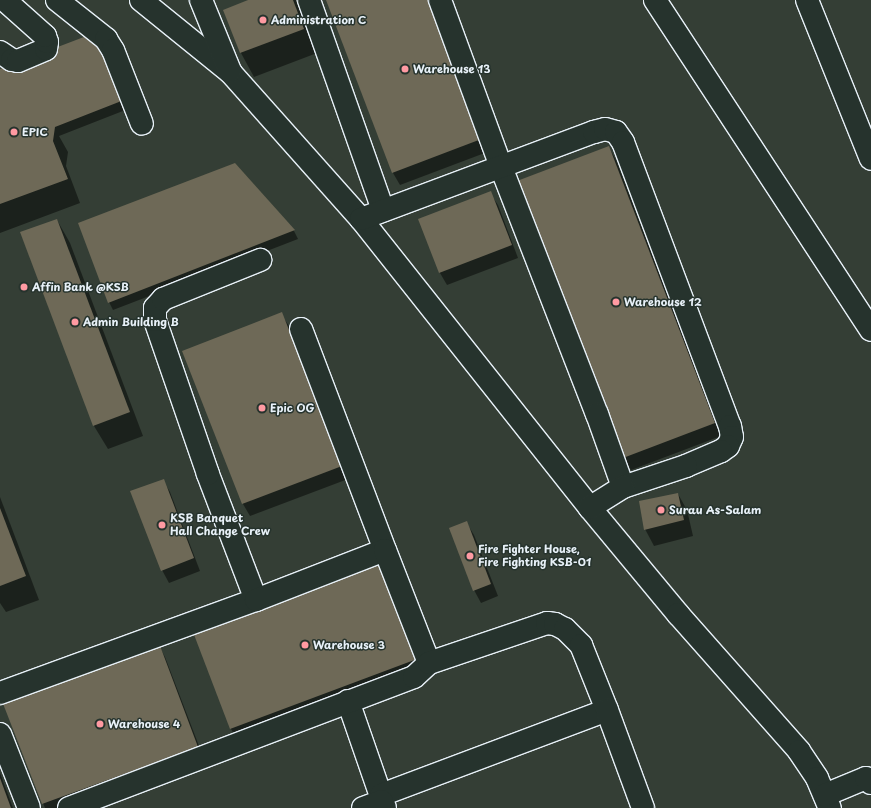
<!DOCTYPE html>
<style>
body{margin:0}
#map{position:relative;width:871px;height:808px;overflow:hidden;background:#343e35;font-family:"Playpen Sans",sans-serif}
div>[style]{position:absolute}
.shadow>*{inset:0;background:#0007}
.building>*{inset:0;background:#6e6957}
.roads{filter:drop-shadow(1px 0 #e8f1f8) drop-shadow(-1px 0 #e8f1f8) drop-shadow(0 1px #e8f1f8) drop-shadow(0 -1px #e8f1f8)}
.minor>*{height:22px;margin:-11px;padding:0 11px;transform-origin:11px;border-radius:11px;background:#26332d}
.dots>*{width:11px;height:11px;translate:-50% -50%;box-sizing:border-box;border:2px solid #26332d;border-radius:50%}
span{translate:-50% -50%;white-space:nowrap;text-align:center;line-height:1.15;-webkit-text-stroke:3px #26332d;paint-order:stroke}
.poi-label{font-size:11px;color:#e8f1f8;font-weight:700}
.left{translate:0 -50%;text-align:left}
</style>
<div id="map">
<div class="shadow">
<i style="clip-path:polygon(249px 0,296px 0,317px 53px,254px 77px,241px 53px,224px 11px)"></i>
<i style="clip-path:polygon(327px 0,433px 0,490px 151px,400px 185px,393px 173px)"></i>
<i style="clip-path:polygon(97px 34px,128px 109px,59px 136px,68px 152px,66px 166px,80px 203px,0 233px,0 70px)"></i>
<i style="clip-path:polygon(609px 148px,616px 160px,721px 436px,631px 470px,623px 457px)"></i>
<i style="clip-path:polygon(235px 165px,294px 231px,298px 239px,113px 310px,109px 302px)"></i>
<i style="clip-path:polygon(490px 193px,498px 205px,518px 258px,447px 285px,440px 273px,420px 220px)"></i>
<i style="clip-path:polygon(57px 220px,70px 243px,143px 436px,108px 449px,94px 426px,21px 233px)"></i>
<i style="clip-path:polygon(281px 314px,289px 326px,348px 479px,250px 516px,243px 504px,184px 352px)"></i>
<i style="clip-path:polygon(163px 480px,170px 492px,200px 571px,169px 583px,162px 570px)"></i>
<i style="clip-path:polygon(678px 494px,687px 510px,693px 536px,654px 546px,645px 529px)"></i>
<i style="clip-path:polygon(0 497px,39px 600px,6px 612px,0 603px)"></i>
<i style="clip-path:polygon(466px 522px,474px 535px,498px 596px,481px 603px,474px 590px)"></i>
<i style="clip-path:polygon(380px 563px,424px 671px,238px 741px,231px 729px,195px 633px)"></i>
<i style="clip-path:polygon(158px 644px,165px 657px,204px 759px,72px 808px,45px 808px,43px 803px)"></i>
<i style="clip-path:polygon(0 773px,13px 808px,0 808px)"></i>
</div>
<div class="building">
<i style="clip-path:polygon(248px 0,293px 0,304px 29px,240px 53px,223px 10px)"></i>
<i style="clip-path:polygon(326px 0,431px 0,484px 138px,392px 173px)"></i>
<i style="clip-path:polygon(97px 32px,124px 100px,55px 127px,53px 141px,68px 179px,0 204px,0 69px)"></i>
<i style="clip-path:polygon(609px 146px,715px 423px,623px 458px,517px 181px)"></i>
<i style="clip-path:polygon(235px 163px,295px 230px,108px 303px,78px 223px)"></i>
<i style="clip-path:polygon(491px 191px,512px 245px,439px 273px,418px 219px)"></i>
<i style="clip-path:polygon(57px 219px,130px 412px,93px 426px,20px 232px)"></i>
<i style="clip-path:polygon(282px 312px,342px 466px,242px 504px,182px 351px)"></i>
<i style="clip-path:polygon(164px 479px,194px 558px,161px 571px,130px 491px)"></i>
<i style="clip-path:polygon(678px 493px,684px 520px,644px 530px,639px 501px)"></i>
<i style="clip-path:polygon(0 508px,26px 576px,0 586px)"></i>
<i style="clip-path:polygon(467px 521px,491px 584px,473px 591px,449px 528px)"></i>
<i style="clip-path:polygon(381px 561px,417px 659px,230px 729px,193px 632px)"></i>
<i style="clip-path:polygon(159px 643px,198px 747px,42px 804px,2px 701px)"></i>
<i style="clip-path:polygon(0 778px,11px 808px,0 808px)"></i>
</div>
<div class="roads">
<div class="minor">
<i style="left:57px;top:0;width:63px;rotate:38.5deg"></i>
<i style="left:106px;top:39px;width:13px;rotate:58deg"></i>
<i style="left:113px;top:50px;width:79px;rotate:68.6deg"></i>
<i style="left:141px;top:0;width:116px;rotate:39deg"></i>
<i style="left:231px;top:73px;width:195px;rotate:48.3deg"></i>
<i style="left:361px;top:219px;width:369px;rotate:51.6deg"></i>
<i style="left:590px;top:508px;width:138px;rotate:50.3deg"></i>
<i style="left:678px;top:614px;width:183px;rotate:48.5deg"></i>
<i style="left:799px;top:751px;width:32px;rotate:56deg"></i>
<i style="left:817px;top:778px;width:33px;rotate:67deg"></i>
<i style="left:201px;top:0;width:77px;rotate:67.8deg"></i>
<i style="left:309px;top:0;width:223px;rotate:70.6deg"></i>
<i style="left:440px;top:0;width:178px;rotate:69.9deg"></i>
<i style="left:501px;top:167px;width:265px;rotate:68.8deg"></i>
<i style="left:597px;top:414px;width:77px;rotate:70.4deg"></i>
<i style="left:655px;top:0;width:394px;rotate:56.8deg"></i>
<i style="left:807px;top:0;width:171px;rotate:68.1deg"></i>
<i style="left:0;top:52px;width:14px;rotate:34deg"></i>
<i style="left:12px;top:60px;width:6px;rotate:9deg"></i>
<i style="left:18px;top:61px;width:30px;rotate:-23deg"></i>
<i style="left:46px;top:49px;width:7px;rotate:-82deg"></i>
<i style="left:47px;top:42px;width:6px;rotate:-108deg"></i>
<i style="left:45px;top:36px;width:50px;rotate:-138.3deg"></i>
<i style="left:361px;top:219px;width:249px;rotate:-20.5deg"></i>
<i style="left:594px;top:132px;width:11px;rotate:-15deg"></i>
<i style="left:605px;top:129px;width:11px;rotate:15deg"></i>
<i style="left:616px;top:132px;width:12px;rotate:55deg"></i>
<i style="left:623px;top:142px;width:303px;rotate:69.4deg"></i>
<i style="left:730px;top:426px;width:11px;rotate:80deg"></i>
<i style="left:732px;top:437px;width:10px;rotate:114deg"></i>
<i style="left:728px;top:446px;width:9px;rotate:144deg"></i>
<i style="left:721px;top:451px;width:38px;rotate:157deg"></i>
<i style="left:686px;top:466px;width:66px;rotate:161.6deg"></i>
<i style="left:623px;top:487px;width:39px;rotate:148deg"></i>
<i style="left:301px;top:329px;width:236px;rotate:69.2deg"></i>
<i style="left:256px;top:600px;width:135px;rotate:-110.9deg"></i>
<i style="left:208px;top:474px;width:163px;rotate:-109deg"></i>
<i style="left:155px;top:320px;width:12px;rotate:-90deg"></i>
<i style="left:155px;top:308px;width:12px;rotate:-48deg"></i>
<i style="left:163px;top:299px;width:105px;rotate:-21.9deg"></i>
<i style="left:0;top:693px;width:272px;rotate:-20deg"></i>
<i style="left:256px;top:600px;width:138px;rotate:-21.2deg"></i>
<i style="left:385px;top:550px;width:121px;rotate:68.7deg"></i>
<i style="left:348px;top:701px;width:113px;rotate:70.9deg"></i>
<i style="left:0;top:734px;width:79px;rotate:68.6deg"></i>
<i style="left:381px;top:795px;width:241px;rotate:-20.6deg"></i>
<i style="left:825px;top:795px;width:44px;rotate:-22.5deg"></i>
<i style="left:866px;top:778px;width:7px;rotate:45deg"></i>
<i style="left:69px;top:808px;width:369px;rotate:-20.8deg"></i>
<i style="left:414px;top:677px;width:21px;rotate:-43deg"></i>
<i style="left:429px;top:663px;width:125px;rotate:-18.7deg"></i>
<i style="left:547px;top:623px;width:8px;rotate:7deg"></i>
<i style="left:555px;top:624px;width:11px;rotate:27deg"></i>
<i style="left:565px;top:629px;width:23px;rotate:45deg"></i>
<i style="left:581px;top:645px;width:70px;rotate:68.2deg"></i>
<i style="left:607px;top:710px;width:104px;rotate:69.8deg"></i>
<i style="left:363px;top:808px;width:20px;rotate:-20deg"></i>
</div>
</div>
<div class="dots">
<i style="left:263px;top:20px;background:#ff9aa2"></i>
<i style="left:405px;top:69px;background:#ff9aa2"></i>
<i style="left:14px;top:132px;background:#ff9aa2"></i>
<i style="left:24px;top:287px;background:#ff9aa2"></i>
<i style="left:616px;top:302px;background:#ff9aa2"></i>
<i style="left:75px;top:322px;background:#ff9aa2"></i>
<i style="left:262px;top:408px;background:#ff9aa2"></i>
<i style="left:661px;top:510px;background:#ff9aa2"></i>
<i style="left:162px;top:525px;background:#ff9aa2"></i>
<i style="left:470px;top:556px;background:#ff9aa2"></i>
<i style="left:305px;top:645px;background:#ff9aa2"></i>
<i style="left:100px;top:724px;background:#ff9aa2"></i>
</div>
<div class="poi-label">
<span class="left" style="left:271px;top:20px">Administration C</span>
<span class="left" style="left:413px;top:69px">Warehouse 13</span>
<span class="left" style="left:22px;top:132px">EPIC</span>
<span class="left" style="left:32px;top:287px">Affin Bank @KSB</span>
<span class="left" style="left:624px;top:302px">Warehouse 12</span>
<span class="left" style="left:83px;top:322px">Admin Building B</span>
<span class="left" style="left:270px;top:408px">Epic OG</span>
<span class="left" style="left:669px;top:510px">Surau As-Salam</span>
<span class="left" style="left:170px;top:525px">KSB Banquet<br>Hall Change Crew</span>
<span class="left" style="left:478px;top:556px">Fire Fighter House,<br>Fire Fighting KSB-01</span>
<span class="left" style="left:313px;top:645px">Warehouse 3</span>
<span class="left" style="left:108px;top:724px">Warehouse 4</span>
</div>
</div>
